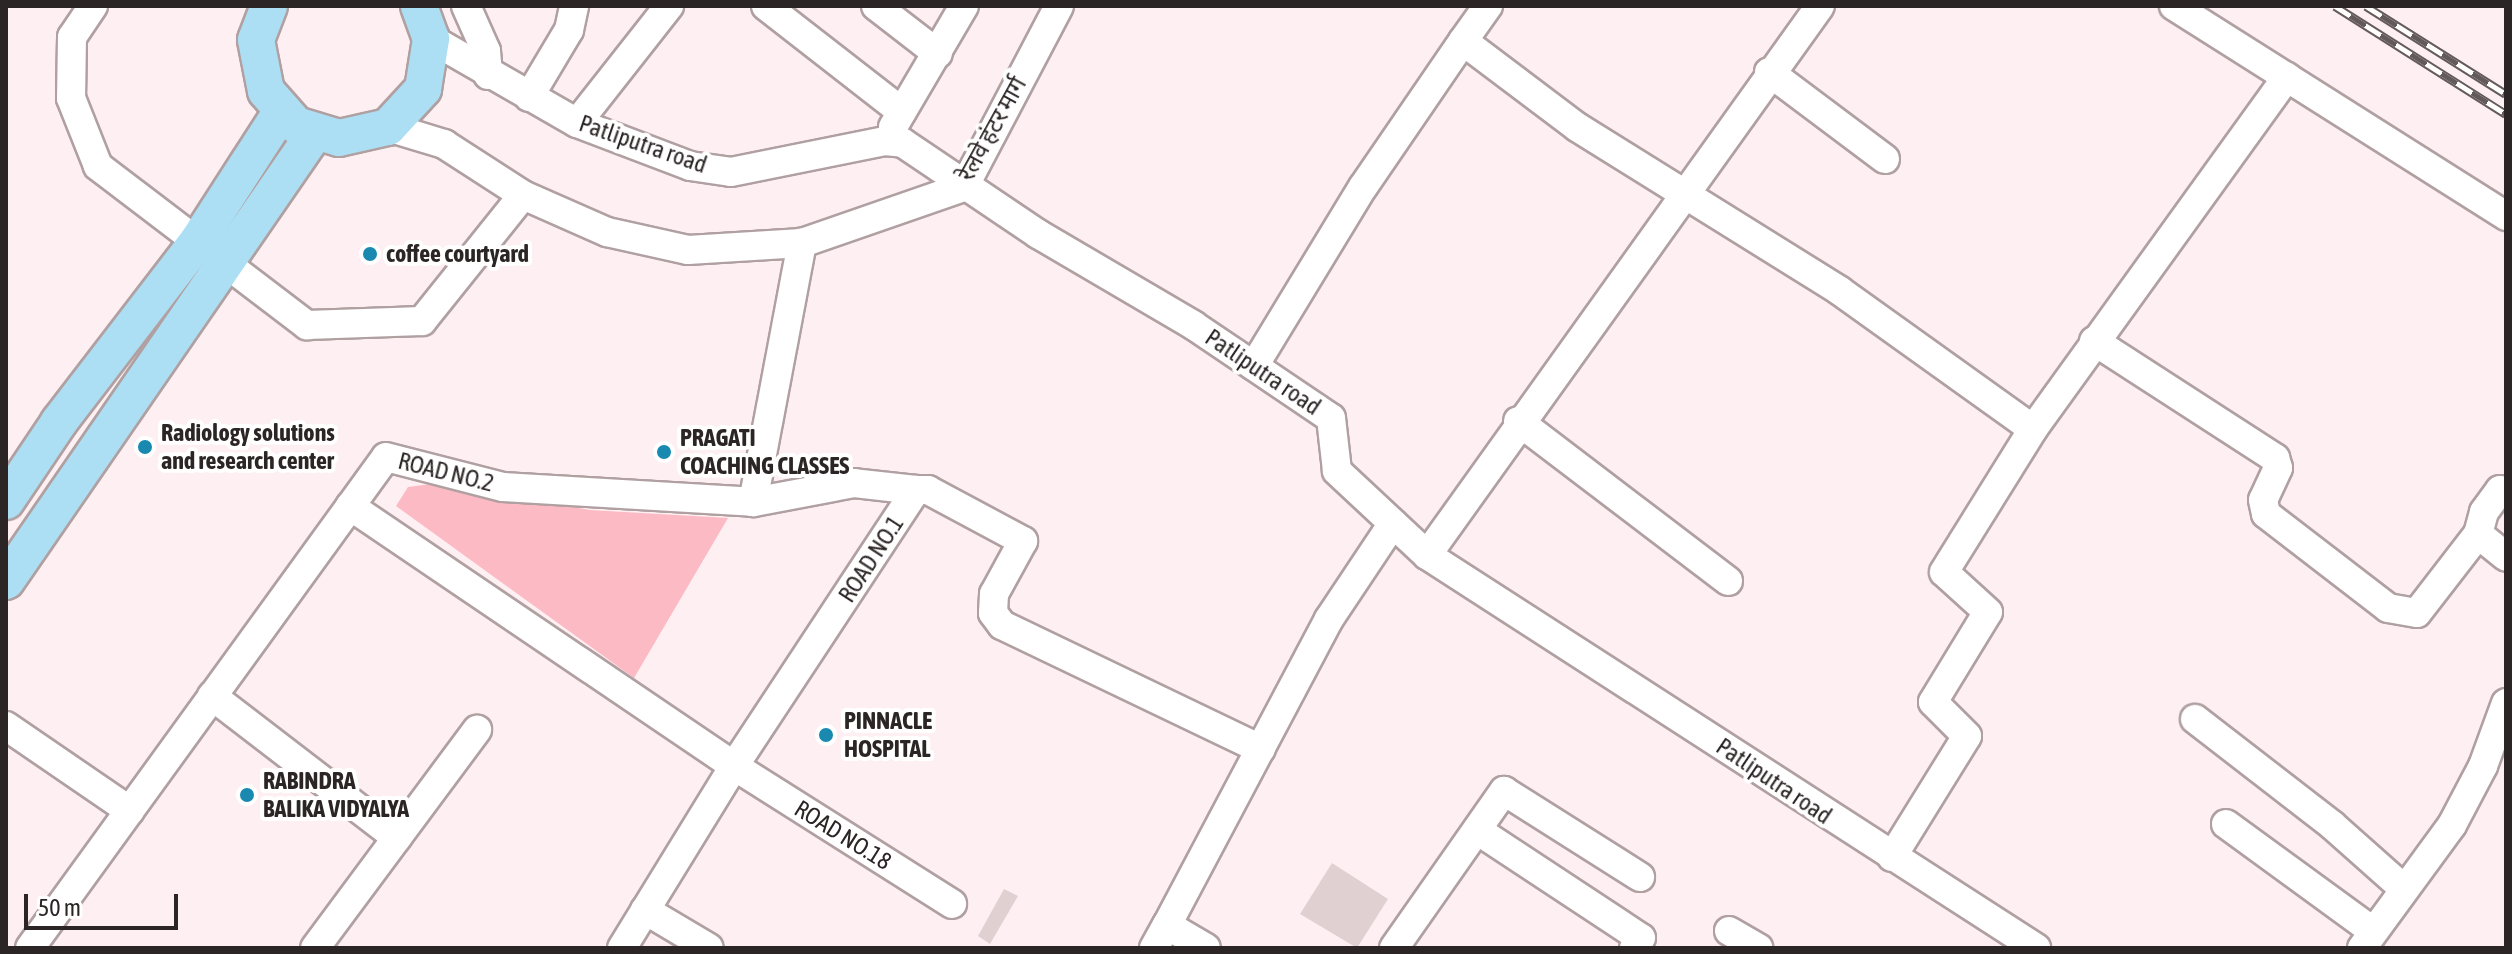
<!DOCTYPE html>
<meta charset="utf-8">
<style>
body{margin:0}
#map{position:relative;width:2512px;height:954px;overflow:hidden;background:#fef0f2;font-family:"Asap Condensed","Noto Sans Devanagari",sans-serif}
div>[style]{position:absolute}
.green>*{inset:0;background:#fbbac4}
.building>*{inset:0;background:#e0d0d2}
.roads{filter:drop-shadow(2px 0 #b0a0a2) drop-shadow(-2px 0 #b0a0a2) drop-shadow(0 2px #b0a0a2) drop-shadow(0 -2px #b0a0a2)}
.minor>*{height:28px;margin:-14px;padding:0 14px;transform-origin:14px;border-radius:14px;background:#fff}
.major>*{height:36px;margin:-18px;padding:0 18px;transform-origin:18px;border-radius:18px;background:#addff4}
.rail>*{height:9px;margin-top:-4.5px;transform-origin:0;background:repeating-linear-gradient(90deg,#fff 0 18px,#635a5b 0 36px);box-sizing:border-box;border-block:2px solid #635a5b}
.dots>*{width:22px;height:22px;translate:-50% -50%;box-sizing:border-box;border:4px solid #fff;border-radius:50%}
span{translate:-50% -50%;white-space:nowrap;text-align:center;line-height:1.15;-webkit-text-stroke:8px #fff;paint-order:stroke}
.street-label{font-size:24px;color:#2c2526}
.poi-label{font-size:24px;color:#2c2526;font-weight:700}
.left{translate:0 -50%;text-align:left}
.frame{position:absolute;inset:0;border:8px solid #2c2526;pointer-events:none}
.scale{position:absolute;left:24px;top:894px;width:154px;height:36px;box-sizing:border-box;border:4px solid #2c2526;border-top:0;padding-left:10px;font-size:24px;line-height:28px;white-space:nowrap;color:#2c2526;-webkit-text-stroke:6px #fff;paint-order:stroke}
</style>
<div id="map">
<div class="green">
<i style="clip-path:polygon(439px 483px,590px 510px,728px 518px,634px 678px,396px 506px,408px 487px)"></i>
</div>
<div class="building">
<i style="clip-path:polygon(1332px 863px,1388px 899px,1357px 948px,1300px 914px)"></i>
<i style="clip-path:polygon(1004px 889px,1018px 896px,990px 944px,978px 936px)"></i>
</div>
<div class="roads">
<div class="minor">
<i style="left:93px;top:6px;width:37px;rotate:124deg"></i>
<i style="left:72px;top:37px;width:61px;rotate:90.9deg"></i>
<i style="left:71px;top:98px;width:73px;rotate:68.3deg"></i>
<i style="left:98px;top:166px;width:263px;rotate:37.3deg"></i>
<i style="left:307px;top:325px;width:115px;rotate:-2deg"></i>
<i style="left:422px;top:321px;width:161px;rotate:-51.3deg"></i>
<i style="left:466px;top:6px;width:49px;rotate:66deg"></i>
<i style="left:486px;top:51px;width:24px;rotate:85deg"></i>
<i style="left:766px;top:6px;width:172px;rotate:37.9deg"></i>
<i style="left:876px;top:6px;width:78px;rotate:37.7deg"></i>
<i style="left:2174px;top:6px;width:393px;rotate:32.3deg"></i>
<i style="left:431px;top:39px;width:168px;rotate:29.9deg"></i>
<i style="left:577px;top:123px;width:121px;rotate:20.8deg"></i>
<i style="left:690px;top:166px;width:41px;rotate:8.3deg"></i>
<i style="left:731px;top:172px;width:157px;rotate:-11.4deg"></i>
<i style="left:885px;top:141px;width:18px;rotate:6deg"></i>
<i style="left:903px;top:143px;width:163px;rotate:34deg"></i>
<i style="left:1038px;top:234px;width:180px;rotate:30.4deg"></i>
<i style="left:1193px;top:325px;width:166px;rotate:34deg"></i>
<i style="left:1331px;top:418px;width:53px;rotate:83.5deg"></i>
<i style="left:1337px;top:471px;width:123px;rotate:43deg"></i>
<i style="left:1427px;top:555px;width:725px;rotate:32.83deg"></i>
<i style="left:1463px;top:41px;width:43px;rotate:-54.5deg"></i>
<i style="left:1769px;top:72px;width:145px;rotate:36.9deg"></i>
<i style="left:529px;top:97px;width:78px;rotate:-59.2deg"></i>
<i style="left:569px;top:30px;width:25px;rotate:-78deg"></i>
<i style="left:577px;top:123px;width:149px;rotate:-51.8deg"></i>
<i style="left:388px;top:127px;width:59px;rotate:16.9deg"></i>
<i style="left:444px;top:144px;width:94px;rotate:32.8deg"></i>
<i style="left:523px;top:195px;width:92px;rotate:23.8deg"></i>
<i style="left:607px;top:232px;width:83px;rotate:12.5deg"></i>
<i style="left:688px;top:250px;width:114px;rotate:-3.5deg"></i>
<i style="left:802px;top:243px;width:171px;rotate:-19.1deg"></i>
<i style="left:964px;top:187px;width:204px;rotate:-62.3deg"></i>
<i style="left:893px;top:127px;width:140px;rotate:-59.6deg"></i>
<i style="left:2094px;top:341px;width:216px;rotate:32.9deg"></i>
<i style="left:2275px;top:458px;width:10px;rotate:73deg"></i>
<i style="left:2278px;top:468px;width:35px;rotate:115deg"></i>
<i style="left:2263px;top:500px;width:14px;rotate:78deg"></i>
<i style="left:2266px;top:514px;width:154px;rotate:37.6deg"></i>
<i style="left:2388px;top:608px;width:29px;rotate:10deg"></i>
<i style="left:2417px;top:613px;width:100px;rotate:-52.3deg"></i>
<i style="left:1254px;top:366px;width:210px;rotate:-58.7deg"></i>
<i style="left:1363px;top:187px;width:177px;rotate:-55.6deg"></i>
<i style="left:1463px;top:41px;width:143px;rotate:37deg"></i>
<i style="left:1577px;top:127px;width:310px;rotate:31.9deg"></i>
<i style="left:1840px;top:291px;width:237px;rotate:35.6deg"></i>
<i style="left:2033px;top:429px;width:434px;rotate:-54.2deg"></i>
<i style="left:1518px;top:421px;width:264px;rotate:37.3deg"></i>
<i style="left:916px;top:490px;width:12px"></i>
<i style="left:928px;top:490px;width:108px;rotate:28.2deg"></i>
<i style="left:1023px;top:541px;width:60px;rotate:118.7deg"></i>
<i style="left:994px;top:594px;width:19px;rotate:93deg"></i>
<i style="left:993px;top:613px;width:15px;rotate:53deg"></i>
<i style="left:1002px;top:625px;width:287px;rotate:25.6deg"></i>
<i style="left:2506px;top:491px;width:6px;rotate:-171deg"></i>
<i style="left:2500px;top:490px;width:27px;rotate:126deg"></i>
<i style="left:2484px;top:512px;width:23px;rotate:105deg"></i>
<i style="left:2478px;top:534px;width:36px;rotate:39deg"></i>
<i style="left:350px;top:506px;width:464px;rotate:34.1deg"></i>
<i style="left:734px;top:766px;width:331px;rotate:-56.6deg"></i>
<i style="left:916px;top:490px;width:62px;rotate:-173.6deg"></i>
<i style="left:854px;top:483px;width:103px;rotate:169.3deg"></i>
<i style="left:1427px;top:555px;width:675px;rotate:-54.4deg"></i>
<i style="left:212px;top:696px;width:233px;rotate:37.5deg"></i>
<i style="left:2195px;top:719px;width:173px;rotate:37.7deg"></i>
<i style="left:2332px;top:825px;width:96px;rotate:41.6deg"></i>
<i style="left:6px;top:726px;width:150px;rotate:34.4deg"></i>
<i style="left:2226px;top:824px;width:182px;rotate:36.1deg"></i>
<i style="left:1477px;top:830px;width:196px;rotate:33.4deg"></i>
<i style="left:1641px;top:938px;width:12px;rotate:125deg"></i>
<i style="left:1892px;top:857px;width:142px;rotate:-58.2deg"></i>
<i style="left:1967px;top:736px;width:48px;rotate:-135deg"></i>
<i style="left:1933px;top:702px;width:105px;rotate:-58.6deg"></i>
<i style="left:1988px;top:612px;width:59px;rotate:-137.7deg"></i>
<i style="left:1944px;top:572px;width:168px;rotate:-58.1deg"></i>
<i style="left:645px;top:910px;width:74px;rotate:30.7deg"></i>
<i style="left:1167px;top:925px;width:346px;rotate:-62.1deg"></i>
<i style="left:1329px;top:619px;width:115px;rotate:-56.3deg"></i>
<i style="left:1729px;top:931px;width:34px;rotate:30deg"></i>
<i style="left:30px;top:948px;width:606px;rotate:-54.06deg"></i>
<i style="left:386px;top:457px;width:121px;rotate:14.4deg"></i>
<i style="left:503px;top:487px;width:250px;rotate:3.4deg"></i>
<i style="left:753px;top:502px;width:264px;rotate:-79.3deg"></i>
<i style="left:315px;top:948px;width:272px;rotate:-53.4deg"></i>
<i style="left:622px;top:948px;width:214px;rotate:-58.4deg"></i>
<i style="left:734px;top:766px;width:258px;rotate:32.3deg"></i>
<i style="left:1154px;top:948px;width:26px;rotate:-61deg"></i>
<i style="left:1167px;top:925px;width:45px;rotate:30.5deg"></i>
<i style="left:1394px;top:948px;width:192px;rotate:-55deg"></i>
<i style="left:1504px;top:791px;width:161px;rotate:32.3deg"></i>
<i style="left:2362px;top:948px;width:152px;rotate:-53.8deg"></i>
<i style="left:2452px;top:825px;width:67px;rotate:-62.3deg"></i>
<i style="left:2483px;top:766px;width:67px;rotate:-69.9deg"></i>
</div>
<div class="major">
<i style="left:269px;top:6px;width:36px;rotate:111deg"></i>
<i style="left:256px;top:40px;width:52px;rotate:78.9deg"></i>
<i style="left:266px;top:91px;width:45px;rotate:48.6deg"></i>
<i style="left:296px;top:125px;width:45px;rotate:16.8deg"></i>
<i style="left:339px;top:138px;width:50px;rotate:-12.7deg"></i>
<i style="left:388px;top:127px;width:52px;rotate:-47.4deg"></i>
<i style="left:423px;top:89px;width:51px;rotate:-80.9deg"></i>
<i style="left:431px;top:39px;width:35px;rotate:-110deg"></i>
<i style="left:6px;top:501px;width:95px;rotate:-56.1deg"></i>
<i style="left:59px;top:422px;width:228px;rotate:-52.5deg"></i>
<i style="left:198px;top:241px;width:153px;rotate:-57.2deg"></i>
<i style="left:6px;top:581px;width:543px;rotate:-55.43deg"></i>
</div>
</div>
<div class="rail">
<i style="left:2335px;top:6px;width:202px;rotate:32.3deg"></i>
<i style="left:2366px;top:6px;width:165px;rotate:32.2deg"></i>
</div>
<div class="dots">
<i style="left:370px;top:254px;background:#1989af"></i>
<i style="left:145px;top:447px;background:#1989af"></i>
<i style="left:664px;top:452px;background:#1989af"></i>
<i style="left:826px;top:735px;background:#1989af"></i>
<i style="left:247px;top:795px;background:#1989af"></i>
</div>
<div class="street-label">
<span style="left:992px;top:129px;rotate:-61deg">रेलवे हंटर मार्ग</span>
<span style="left:643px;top:144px;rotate:19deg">Patliputra road</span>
<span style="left:1263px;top:372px;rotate:34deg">Patliputra road</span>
<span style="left:446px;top:472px;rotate:14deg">ROAD NO.2</span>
<span style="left:871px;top:559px;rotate:-57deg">ROAD NO.1</span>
<span style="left:1774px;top:781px;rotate:34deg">Patliputra road</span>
<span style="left:843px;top:835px;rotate:32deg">ROAD NO.18</span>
</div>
<div class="poi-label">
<span class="left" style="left:386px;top:254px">coffee courtyard</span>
<span class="left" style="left:161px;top:447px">Radiology solutions<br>and research center</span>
<span class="left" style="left:680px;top:452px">PRAGATI<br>COACHING CLASSES</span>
<span class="left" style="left:844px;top:735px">PINNACLE<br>HOSPITAL</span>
<span class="left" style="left:263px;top:795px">RABINDRA<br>BALIKA VIDYALYA</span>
</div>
<div class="frame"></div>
<div class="scale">50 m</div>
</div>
